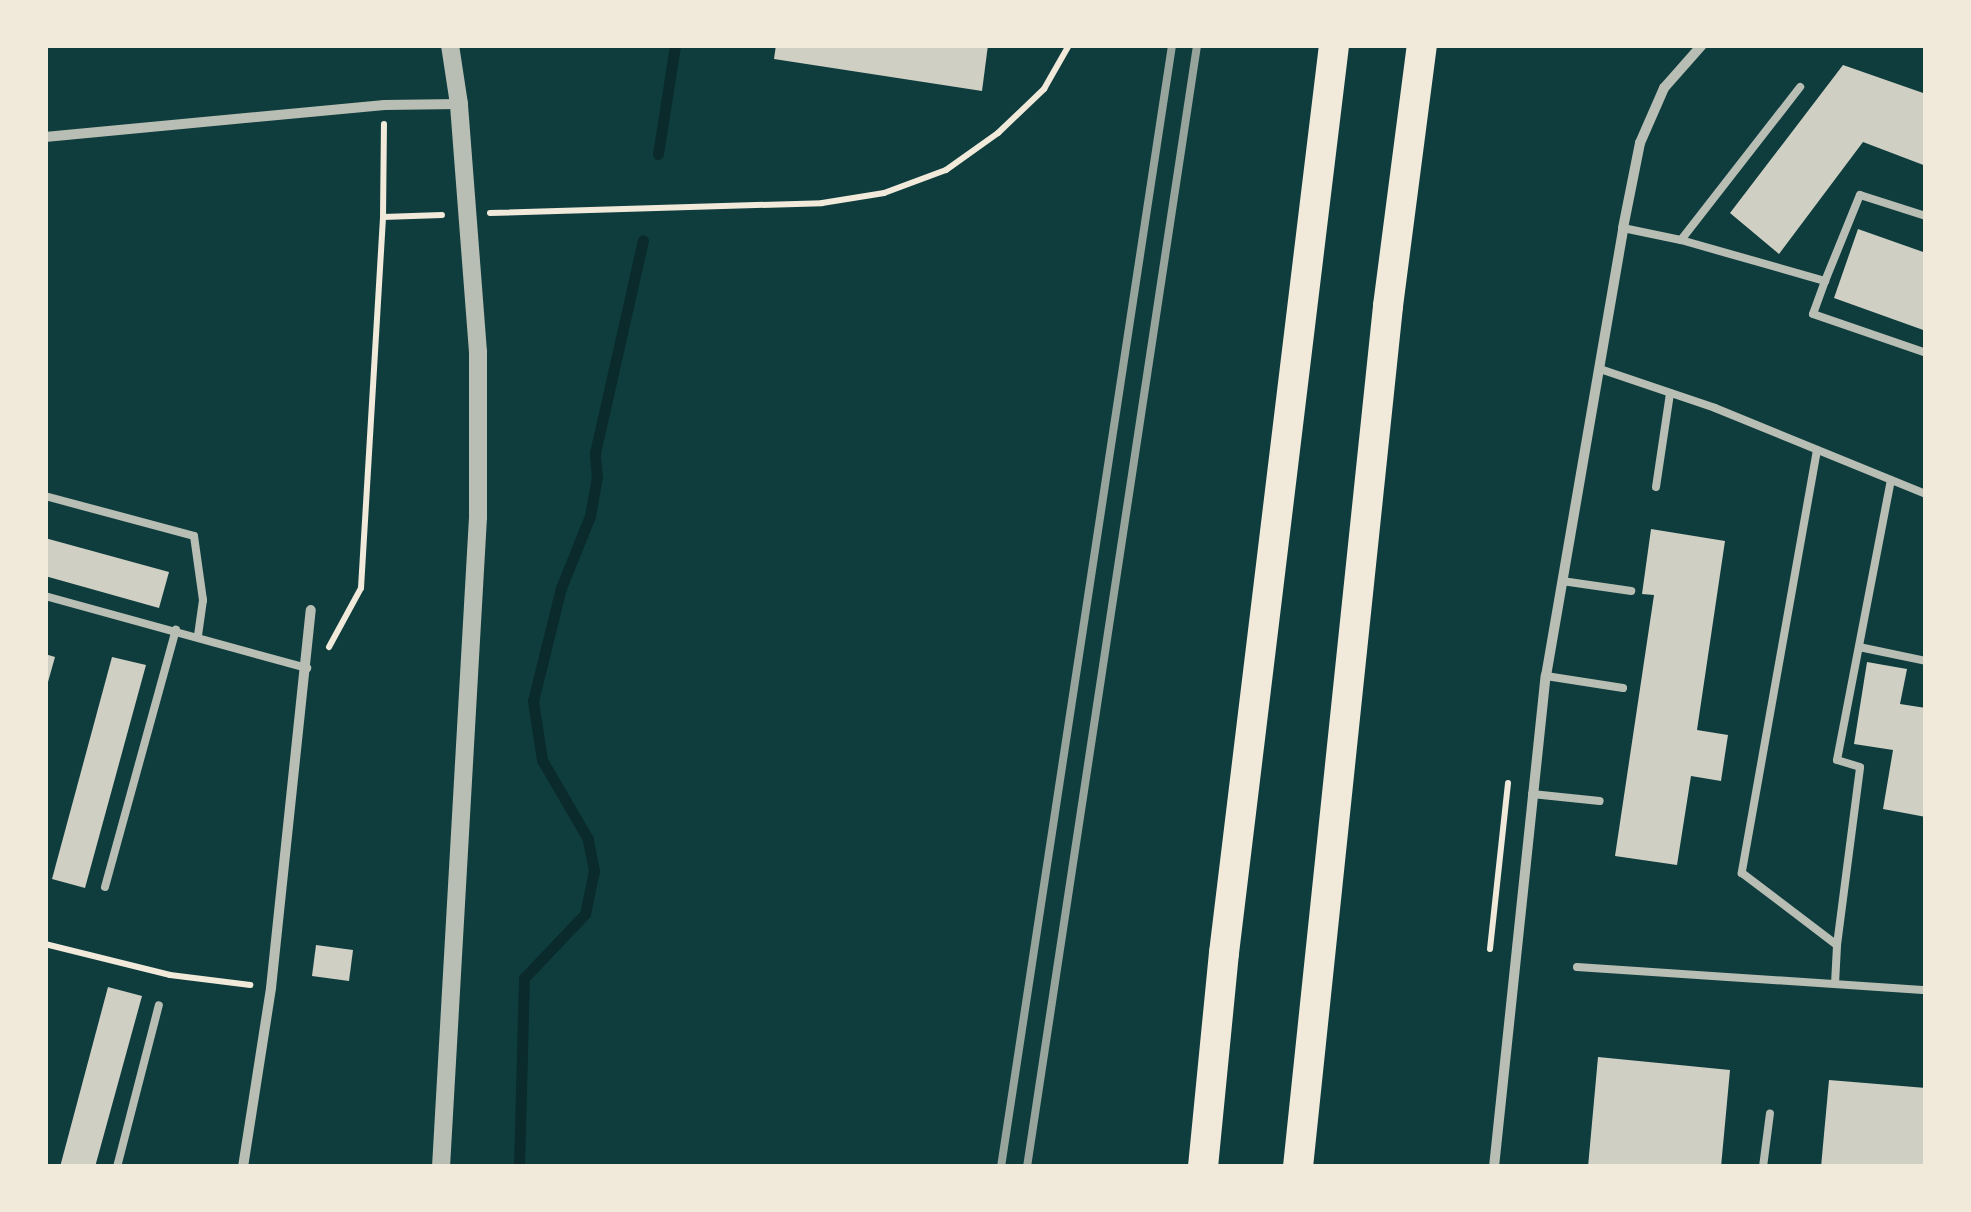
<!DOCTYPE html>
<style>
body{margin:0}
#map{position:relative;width:1971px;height:1212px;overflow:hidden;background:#0f3d3e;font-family:Helvetica,sans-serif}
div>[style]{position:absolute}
.stream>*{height:11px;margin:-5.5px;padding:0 5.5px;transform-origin:5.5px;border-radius:5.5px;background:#0a2a2b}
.building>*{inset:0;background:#cfcfc3}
.path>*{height:6px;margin:-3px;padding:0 3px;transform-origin:3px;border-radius:3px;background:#f1e9da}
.service>*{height:8px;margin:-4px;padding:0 4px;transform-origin:4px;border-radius:4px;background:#b8beb3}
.minor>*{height:10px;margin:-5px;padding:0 5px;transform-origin:5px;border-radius:5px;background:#b8beb3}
.tertiary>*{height:18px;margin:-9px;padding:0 9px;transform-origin:9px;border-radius:9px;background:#b8beb3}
.motorway>*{height:30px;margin:-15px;padding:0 15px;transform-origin:15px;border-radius:15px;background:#f1e9da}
.rail>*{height:8px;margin:-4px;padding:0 4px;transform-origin:4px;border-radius:4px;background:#97a49c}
span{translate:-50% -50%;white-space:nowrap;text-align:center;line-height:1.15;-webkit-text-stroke:8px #f1e9da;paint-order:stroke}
.frame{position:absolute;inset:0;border:48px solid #f1e9da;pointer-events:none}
</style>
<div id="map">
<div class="stream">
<i style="left:658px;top:154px;width:110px;rotate:-81.1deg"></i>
<i style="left:519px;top:1167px;width:189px;rotate:-88.5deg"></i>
<i style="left:524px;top:978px;width:88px;rotate:-46.4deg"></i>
<i style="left:585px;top:914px;width:44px;rotate:-78.2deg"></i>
<i style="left:594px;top:871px;width:33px;rotate:-101deg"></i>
<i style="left:588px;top:839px;width:91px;rotate:-120.2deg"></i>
<i style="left:542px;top:760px;width:60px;rotate:-98.7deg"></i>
<i style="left:533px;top:701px;width:116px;rotate:-76.1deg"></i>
<i style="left:561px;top:588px;width:78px;rotate:-68.1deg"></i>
<i style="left:590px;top:516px;width:39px;rotate:-80deg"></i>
<i style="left:597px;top:478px;width:25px;rotate:-95deg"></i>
<i style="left:595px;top:453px;width:218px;rotate:-77.3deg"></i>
</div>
<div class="building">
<i style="clip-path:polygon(776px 45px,988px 45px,982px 91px,774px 59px)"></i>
<i style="clip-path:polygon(1843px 65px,1926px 94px,1926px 166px,1863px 142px,1779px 254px,1730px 213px)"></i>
<i style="clip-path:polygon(1858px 229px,1926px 253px,1926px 331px,1834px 298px)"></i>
<i style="clip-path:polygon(1651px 529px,1725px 541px,1697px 730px,1728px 735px,1721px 781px,1691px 776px,1677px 865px,1615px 856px,1654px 595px,1642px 594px)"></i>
<i style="clip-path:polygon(45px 538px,169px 572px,159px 608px,45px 576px)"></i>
<i style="clip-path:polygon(45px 654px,55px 657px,46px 689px,45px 689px)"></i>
<i style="clip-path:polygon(112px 657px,146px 665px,85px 888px,52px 879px)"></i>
<i style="clip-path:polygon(1867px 662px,1907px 669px,1900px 704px,1926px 708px,1926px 817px,1883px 809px,1893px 750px,1854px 744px)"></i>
<i style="clip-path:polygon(316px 945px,353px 950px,349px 981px,312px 976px)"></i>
<i style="clip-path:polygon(108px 987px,142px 996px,95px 1167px,60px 1167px)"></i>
<i style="clip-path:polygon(1598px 1057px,1730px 1070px,1721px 1167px,1588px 1167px)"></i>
<i style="clip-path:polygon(1829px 1080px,1926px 1088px,1926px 1167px,1821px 1167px)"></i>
</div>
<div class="path">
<i style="left:490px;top:213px;width:332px;rotate:-1.7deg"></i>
<i style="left:822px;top:203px;width:63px;rotate:-9.2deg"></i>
<i style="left:884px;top:193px;width:66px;rotate:-20.4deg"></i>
<i style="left:946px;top:170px;width:64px;rotate:-35.4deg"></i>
<i style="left:998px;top:133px;width:64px;rotate:-43.7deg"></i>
<i style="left:1044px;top:89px;width:51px;rotate:-60.4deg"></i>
<i style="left:383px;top:217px;width:93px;rotate:-89.4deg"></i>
<i style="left:329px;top:647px;width:67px;rotate:-61.5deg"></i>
<i style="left:361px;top:588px;width:372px;rotate:-86.6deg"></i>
<i style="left:383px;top:217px;width:59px;rotate:-1.9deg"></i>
<i style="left:45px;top:944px;width:129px;rotate:13.9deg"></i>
<i style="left:170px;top:975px;width:81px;rotate:7.1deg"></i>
<i style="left:1490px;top:949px;width:167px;rotate:-83.8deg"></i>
</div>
<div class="service">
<i style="left:1623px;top:228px;width:59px;rotate:11.7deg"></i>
<i style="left:1681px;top:240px;width:150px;rotate:15.9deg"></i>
<i style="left:1825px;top:281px;width:93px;rotate:-67.9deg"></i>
<i style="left:1860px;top:195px;width:69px;rotate:17.7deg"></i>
<i style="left:1681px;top:240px;width:194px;rotate:-52.1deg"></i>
<i style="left:1825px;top:281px;width:35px;rotate:110deg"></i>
<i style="left:1813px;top:314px;width:120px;rotate:19deg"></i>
<i style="left:1600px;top:369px;width:121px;rotate:18.7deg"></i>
<i style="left:1715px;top:408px;width:228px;rotate:22.2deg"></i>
<i style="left:1817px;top:450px;width:430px;rotate:100.1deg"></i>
<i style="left:1742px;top:873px;width:119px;rotate:37.2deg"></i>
<i style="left:1837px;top:945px;width:179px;rotate:-82.6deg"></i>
<i style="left:1860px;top:767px;width:24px;rotate:-163deg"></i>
<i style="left:1837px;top:760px;width:285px;rotate:-79.1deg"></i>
<i style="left:1656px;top:487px;width:95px;rotate:-81.5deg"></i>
<i style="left:45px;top:496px;width:154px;rotate:15deg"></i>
<i style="left:194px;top:536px;width:65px;rotate:82deg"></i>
<i style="left:203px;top:600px;width:35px;rotate:98deg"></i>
<i style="left:1562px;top:581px;width:70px;rotate:8.2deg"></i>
<i style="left:45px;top:596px;width:272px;rotate:15.4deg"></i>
<i style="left:1859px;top:647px;width:68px;rotate:11.8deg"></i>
<i style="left:1546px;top:676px;width:78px;rotate:8.9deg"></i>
<i style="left:1532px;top:794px;width:68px;rotate:5.9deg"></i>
<i style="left:105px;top:887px;width:267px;rotate:-74.6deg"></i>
<i style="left:1577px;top:967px;width:350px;rotate:3.8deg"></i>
<i style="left:1835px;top:984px;width:39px;rotate:-87deg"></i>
<i style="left:117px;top:1167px;width:167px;rotate:-75.5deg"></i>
<i style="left:1763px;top:1167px;width:54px;rotate:-82.6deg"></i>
</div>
<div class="minor">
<i style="left:45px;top:137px;width:341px;rotate:-5.4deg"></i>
<i style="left:384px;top:105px;width:75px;rotate:-0.8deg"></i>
<i style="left:243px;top:1167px;width:181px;rotate:-81.1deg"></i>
<i style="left:271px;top:988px;width:380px;rotate:-84deg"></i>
<i style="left:1494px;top:1167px;width:494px;rotate:-84deg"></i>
<i style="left:1546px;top:676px;width:455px;rotate:-80.2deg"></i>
<i style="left:1623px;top:228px;width:87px;rotate:-78.7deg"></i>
<i style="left:1640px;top:143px;width:60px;rotate:-66.4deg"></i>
<i style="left:1664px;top:88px;width:57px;rotate:-48.5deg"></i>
</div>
<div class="tertiary">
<i style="left:441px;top:1167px;width:651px;rotate:-86.74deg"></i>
<i style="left:478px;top:517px;width:165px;rotate:-90deg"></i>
<i style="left:478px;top:352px;width:249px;rotate:-94.4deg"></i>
<i style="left:459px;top:104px;width:60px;rotate:-98.7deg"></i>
</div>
<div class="motorway">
<i style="left:1203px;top:1167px;width:215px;rotate:-84.4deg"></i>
<i style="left:1224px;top:953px;width:915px;rotate:-83.09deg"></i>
<i style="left:1298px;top:1167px;width:866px;rotate:-84.03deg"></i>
<i style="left:1388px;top:306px;width:263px;rotate:-82.6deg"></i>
</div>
<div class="rail">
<i style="left:1001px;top:1167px;width:1135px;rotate:-81.33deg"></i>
<i style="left:1027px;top:1167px;width:1135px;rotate:-81.38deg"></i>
</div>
<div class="frame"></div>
</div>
